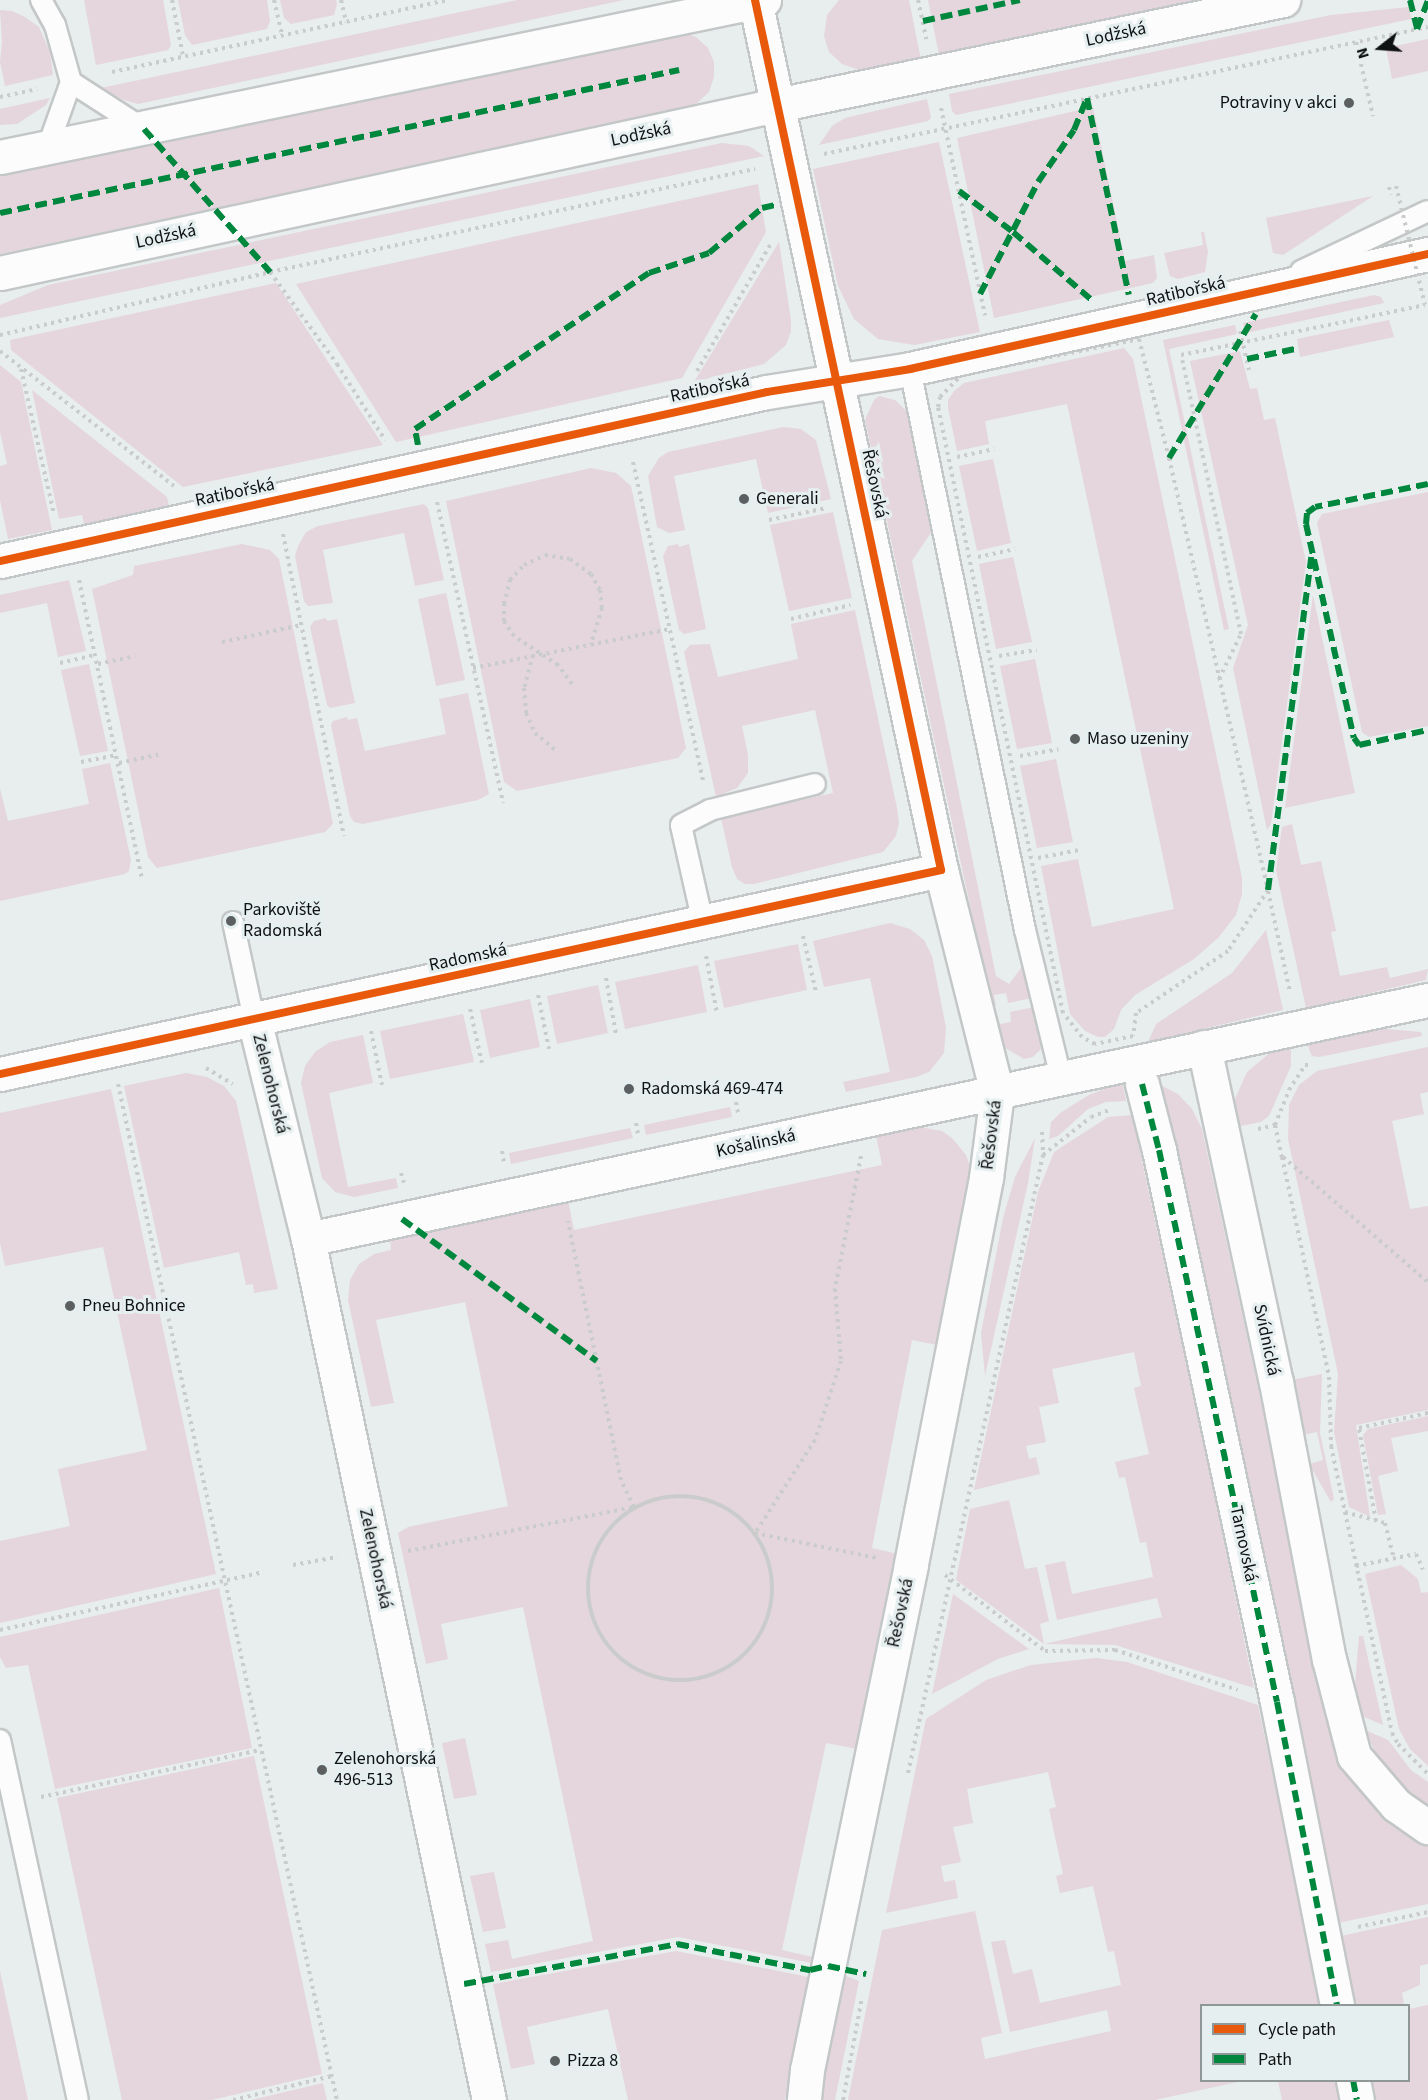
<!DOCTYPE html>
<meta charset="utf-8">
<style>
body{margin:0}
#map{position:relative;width:1428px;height:2100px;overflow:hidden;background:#e8eded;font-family:"Source Sans 3",sans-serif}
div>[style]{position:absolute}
.green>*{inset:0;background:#e4d6dc}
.path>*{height:4px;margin-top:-2px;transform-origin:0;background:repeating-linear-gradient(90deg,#cacccc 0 3px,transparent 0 7.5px)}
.path>.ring{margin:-2px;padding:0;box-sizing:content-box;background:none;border:4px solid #cacccc;border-radius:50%}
.roads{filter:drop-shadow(2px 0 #c4c7c7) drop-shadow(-2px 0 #c4c7c7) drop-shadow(0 2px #c4c7c7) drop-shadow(0 -2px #c4c7c7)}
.lane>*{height:20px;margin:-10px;padding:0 10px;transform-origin:10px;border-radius:10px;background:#fcfcfc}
.street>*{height:33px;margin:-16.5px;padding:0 16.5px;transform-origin:16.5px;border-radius:16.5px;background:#fcfcfc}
.secondary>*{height:33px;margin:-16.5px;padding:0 16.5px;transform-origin:16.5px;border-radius:16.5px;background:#fcfcfc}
.path-bridge>*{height:4px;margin-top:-2px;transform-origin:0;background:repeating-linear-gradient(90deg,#cacccc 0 3px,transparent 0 7.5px)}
.quiet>*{height:6px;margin-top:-3px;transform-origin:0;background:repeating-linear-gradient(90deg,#00873e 0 12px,transparent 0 18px)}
.cycleway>*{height:8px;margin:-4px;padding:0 4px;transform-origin:4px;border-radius:4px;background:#e8590c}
.dots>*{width:16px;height:16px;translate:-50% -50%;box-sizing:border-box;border:3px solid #e6efef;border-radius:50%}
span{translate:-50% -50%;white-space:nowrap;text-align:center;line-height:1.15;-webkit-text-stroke:6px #e6efef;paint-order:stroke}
.street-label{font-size:18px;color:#0f1212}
.poi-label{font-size:18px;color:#0f1212}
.right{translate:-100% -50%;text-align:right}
.left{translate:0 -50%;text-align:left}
.legend{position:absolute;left:1200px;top:2004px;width:210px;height:78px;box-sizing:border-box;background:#e6efef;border:2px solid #909797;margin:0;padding:8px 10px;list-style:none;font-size:18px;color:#0f1212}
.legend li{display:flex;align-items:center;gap:12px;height:30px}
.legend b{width:30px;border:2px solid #909797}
.north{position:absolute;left:1350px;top:18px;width:60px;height:60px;-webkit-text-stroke:4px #e6efef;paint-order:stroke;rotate:253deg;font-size:16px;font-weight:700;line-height:24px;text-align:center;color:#0f1212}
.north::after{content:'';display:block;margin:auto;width:21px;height:27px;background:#0f1212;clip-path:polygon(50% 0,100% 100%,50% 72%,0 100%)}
</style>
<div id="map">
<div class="green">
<i style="clip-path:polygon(84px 0,163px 0,171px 45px,168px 50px,96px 65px)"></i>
<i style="clip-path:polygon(178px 0,267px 0,270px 21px,267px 29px,192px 45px,185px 35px)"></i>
<i style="clip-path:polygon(280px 0,336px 0,337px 4px,334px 15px,291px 24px,284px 18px)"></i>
<i style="clip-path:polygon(517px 0,624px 0,138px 104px,124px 100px,101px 88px)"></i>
<i style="clip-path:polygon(839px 0,909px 0,921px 60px,862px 71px,842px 64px,829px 52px,824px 36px,827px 15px)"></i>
<i style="clip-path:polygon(928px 0,1199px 0,939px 55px)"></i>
<i style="clip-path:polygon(1409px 7px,1411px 19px,956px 115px,952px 111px,949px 94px,1331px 15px)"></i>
<i style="clip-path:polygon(0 10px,12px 11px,25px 17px,39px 27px,50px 52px,53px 75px,5px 86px,0 62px,2px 42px)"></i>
<i style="clip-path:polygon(667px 32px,681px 32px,696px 37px,708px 48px,714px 62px,714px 77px,709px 92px,697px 103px,684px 109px,0 254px,0 174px)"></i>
<i style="clip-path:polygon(1428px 39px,1428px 71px,1392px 79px,1386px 48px)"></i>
<i style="clip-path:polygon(50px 98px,46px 105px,17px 124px,0 125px,0 109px)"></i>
<i style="clip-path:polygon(927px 99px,931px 118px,928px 121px,819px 145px,832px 126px,845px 118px)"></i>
<i style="clip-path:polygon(1093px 107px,1125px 261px,1154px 255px,1157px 278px,1153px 283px,994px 318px,957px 138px)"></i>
<i style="clip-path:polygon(939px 142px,980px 332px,914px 345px,878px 339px,854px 319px,838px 286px,813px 169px)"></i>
<i style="clip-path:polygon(722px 143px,749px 146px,764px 156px,0 318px,0 305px,48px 285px)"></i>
<i style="clip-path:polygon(758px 184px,766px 232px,682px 378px,396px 442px,296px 284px)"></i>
<i style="clip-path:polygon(1373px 196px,1283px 255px,1273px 253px,1266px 218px)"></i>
<i style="clip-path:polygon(1201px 232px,1204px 232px,1208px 252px,1205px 272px,1178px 279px,1170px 276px,1164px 253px,1203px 245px)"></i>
<i style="clip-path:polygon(779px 242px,791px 320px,791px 331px,786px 345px,764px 364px,694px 382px)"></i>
<i style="clip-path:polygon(276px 283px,383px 445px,183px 487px,11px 350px,10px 340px)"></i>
<i style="clip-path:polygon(1374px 295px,1381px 297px,1384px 303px,1246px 333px,1243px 323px)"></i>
<i style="clip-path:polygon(1389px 320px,1394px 337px,1300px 357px,1297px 339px)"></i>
<i style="clip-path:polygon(1235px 325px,1237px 334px,1169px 349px,1229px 629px,1224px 630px,1163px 340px)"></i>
<i style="clip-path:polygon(1124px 348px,1133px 359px,1242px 878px,1242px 894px,1236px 915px,1218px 938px,1194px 959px,1135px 995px,1121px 1010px,1114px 1029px,1105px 1037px,1098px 1037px,1085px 1031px,1070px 1014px,1041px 866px,1078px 859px,1092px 927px,1174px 909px,1067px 404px,985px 421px,989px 444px,957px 451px,948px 408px,948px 400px,954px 391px,964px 383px)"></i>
<i style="clip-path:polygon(1240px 351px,1250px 389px,1257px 388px,1264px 420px,1275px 418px,1306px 562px,1271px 824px,1267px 830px,1233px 668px,1248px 625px,1190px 361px)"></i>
<i style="clip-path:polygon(0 365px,21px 382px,52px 530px,8px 539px,0 500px,0 466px,7px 464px,0 432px)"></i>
<i style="clip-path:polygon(32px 390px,167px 497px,170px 510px,85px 528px,82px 515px,59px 519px)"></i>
<i style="clip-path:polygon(879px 396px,895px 400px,911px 415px,934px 528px,912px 561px,996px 976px,1009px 984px,1024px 964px,1032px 998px,1008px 1003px,1006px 993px,994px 995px,996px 1006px,992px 1007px,865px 420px,874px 400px)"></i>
<i style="clip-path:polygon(783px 427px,801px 429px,816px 440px,831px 499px,768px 513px,756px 459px,674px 476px,685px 530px,669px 533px,657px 527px,648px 476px,659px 458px,668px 452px)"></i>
<i style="clip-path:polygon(993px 459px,1011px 543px,977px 551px,959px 466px)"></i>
<i style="clip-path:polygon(591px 468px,616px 473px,631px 486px,686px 748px,678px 758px,517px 791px,504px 782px,446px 501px)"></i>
<i style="clip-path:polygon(1428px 492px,1428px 726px,1369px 737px,1362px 732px,1317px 523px,1322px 514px)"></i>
<i style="clip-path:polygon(424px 504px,428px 508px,444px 580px,415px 586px,404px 533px,323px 550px,333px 603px,308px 606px,304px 601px,295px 556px,298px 546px,306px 532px,318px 526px)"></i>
<i style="clip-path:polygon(833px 512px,852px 598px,789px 611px,770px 525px)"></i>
<i style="clip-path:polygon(242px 544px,270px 550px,279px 559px,333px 824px,325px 832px,157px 868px,148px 857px,92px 589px,133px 575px,134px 566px)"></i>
<i style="clip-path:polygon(678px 544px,679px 547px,689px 544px,706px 629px,684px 634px,679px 630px,663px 556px,668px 546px)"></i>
<i style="clip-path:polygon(1013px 557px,1032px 642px,996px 649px,979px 564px)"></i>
<i style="clip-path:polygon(69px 580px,86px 651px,58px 657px,47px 603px,0 613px,0 595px)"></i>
<i style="clip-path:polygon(446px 593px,465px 680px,436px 686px,418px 599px)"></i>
<i style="clip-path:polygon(1313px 595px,1355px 793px,1285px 808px)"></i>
<i style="clip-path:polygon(855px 610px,897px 808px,899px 823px,896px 836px,883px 852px,754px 884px,745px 884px,737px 879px,732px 867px,721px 818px,833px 793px,815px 710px,742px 726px,748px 755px,748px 773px,737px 788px,716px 797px,684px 652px,690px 645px,710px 644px,718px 677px,798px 659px,791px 624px)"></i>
<i style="clip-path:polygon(326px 618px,327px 621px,337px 619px,355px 703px,330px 708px,327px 705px,310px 627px,314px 621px)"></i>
<i style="clip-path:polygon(1035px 659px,1052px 743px,1017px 749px,1000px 666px)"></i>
<i style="clip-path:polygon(89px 664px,108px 751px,80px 756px,61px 670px)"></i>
<i style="clip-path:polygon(468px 693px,489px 794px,478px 800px,363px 824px,354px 822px,350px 816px,331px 725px,333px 721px,347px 717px,348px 720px,357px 718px,365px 751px,446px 734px,439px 699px)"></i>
<i style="clip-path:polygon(1056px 759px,1073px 842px,1037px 848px,1020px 766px)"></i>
<i style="clip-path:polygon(110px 763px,131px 860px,129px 871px,125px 874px,0 901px,0 788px,8px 821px,89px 804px,82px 769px)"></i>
<i style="clip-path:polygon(1292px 824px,1301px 865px,1321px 861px,1336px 931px,1331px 932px,1340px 976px,1387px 967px,1390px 978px,1428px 969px,1426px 980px,1306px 1008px,1276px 870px,1282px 827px)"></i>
<i style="clip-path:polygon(890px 923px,910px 929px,924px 940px,932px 956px,946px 1028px,944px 1053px,929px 1072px,916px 1077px,846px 1092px,843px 1082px,890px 1072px,870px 978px,824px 987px,813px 941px)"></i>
<i style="clip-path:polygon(1266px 930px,1283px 1010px,1148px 1042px,1156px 1024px,1232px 973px)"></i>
<i style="clip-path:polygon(798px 944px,807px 990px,724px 1008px,714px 961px)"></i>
<i style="clip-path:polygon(698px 965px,707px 1012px,625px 1029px,615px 982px)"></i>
<i style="clip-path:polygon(598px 985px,608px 1033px,557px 1044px,547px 996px)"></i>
<i style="clip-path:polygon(530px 999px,540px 1047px,490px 1058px,480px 1010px)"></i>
<i style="clip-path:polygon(1034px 1007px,1041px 1049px,1033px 1057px,1024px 1059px,1004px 1047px,999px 1039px,993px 1016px,997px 1015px,1000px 1024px,1011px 1022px,1010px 1012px)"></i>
<i style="clip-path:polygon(463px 1014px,474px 1062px,390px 1079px,380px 1031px)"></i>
<i style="clip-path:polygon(1375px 1028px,1421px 1032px,1422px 1036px,1319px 1057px,1312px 1056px,1310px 1052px,1307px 1042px)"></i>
<i style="clip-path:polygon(363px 1035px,373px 1083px,329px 1093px,348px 1187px,396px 1178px,398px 1188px,354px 1197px,335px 1192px,322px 1178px,301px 1083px,305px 1066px,315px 1052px,330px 1042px)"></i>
<i style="clip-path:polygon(1291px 1046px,1291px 1066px,1269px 1116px,1261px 1122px,1235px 1127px,1235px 1099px,1247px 1072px,1271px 1052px)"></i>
<i style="clip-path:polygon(1428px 1047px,1428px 1092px,1420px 1094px,1424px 1114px,1392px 1121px,1410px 1209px,1428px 1206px,1428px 1410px,1356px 1425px,1370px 1517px,1349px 1507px,1334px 1432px,1338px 1374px,1288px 1139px,1289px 1105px,1299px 1085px,1317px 1071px)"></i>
<i style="clip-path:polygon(186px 1073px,207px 1077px,224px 1086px,236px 1101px,278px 1289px,254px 1293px,253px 1284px,246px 1285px,239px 1252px,164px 1268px,124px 1086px)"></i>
<i style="clip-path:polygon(1122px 1082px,1126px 1101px,1106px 1102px,1088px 1109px,1058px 1136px,1049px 1139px,1051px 1122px,1060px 1113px,1089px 1095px)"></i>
<i style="clip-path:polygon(1158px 1084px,1178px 1094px,1192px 1109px,1202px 1129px,1335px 1743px,1347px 1773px,1367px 1800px,1391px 1823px,1428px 1842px,1428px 1904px,1338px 1923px,1245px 1477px)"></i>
<i style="clip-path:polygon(111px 1089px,216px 1574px,0 1623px,0 1541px,70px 1526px,58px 1469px,147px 1450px,103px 1247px,5px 1266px,0 1243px,0 1113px)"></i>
<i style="clip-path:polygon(730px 1107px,732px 1117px,646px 1135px,644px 1125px)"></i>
<i style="clip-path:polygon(1132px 1115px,1212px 1484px,1254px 1688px,1115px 1645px,1044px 1644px,956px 1580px,970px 1509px,1009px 1500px,1025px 1569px,1037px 1567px,1049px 1621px,1040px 1624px,1044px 1644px,1162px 1617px,1157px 1598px,1057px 1620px,1045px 1565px,1065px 1561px,1072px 1594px,1153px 1577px,1146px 1542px,1140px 1543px,1125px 1477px,1119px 1478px,1115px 1462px,1149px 1454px,1134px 1388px,1141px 1386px,1134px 1352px,1052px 1369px,1059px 1403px,1039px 1407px,1046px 1442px,1026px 1446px,1029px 1459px,1036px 1457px,1040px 1474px,974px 1490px,1038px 1192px,1054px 1152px,1108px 1117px)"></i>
<i style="clip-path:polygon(913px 1126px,942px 1131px,952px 1138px,966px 1155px,971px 1169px,942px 1346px,912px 1340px,872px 1548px,898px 1554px,857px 1749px,826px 1743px,782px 1950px,813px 1957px,812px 1963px,678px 1937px,491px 1972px,485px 1944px,508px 1940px,512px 1959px,593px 1941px,523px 1607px,441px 1624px,448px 1659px,426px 1664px,398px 1533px,408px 1527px,508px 1506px,465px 1302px,376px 1320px,394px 1403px,371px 1407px,348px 1300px,350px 1280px,359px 1264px,374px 1254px,391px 1250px,390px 1237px,568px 1200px,574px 1230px,882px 1165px,876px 1135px)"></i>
<i style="clip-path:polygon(630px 1128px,633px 1138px,511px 1164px,509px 1153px)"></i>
<i style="clip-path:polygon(1035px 1138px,1028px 1183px,985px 1376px,981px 1333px,1003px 1218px,1015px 1177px)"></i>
<i style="clip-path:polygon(1322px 1374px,1320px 1433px,1334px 1499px,1331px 1502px,1309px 1464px,1323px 1460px,1317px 1432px,1302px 1435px,1291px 1380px)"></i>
<i style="clip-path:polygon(1428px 1416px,1428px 1431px,1391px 1438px,1398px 1471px,1378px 1476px,1386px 1514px,1378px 1515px,1363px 1435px,1368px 1429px)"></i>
<i style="clip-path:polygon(1401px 1565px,1418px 1579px,1421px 1593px,1428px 1592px,1428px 1766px,1410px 1749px,1399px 1729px,1365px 1574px)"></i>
<i style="clip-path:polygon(219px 1588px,252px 1748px,55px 1789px,28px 1665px,6px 1668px,0 1657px,0 1637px)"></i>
<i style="clip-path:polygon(953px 1594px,1029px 1649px,998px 1659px,932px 1694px)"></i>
<i style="clip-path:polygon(1359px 1636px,1363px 1636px,1383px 1725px,1362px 1716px,1355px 1685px)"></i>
<i style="clip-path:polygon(1096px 1658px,1127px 1662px,1258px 1705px,1321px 2005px,1202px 2006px,1202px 2080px,1242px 2081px,1155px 2100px,848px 2100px,882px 1930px,975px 1911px,1002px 2033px,981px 2038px,985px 2059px,1111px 2031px,1107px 2010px,1010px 2032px,991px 1942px,1005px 1940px,1013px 1974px,1032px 1969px,1040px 2003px,1121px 1985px,1114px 1951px,1108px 1952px,1093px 1886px,1060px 1893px,1056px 1876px,1063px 1874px,1049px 1809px,1056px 1807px,1048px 1772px,967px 1789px,973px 1823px,953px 1827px,961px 1862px,941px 1866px,944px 1882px,955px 1880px,958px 1898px,886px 1913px,926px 1719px,986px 1680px,1031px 1665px)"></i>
<i style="clip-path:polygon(1365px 1730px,1388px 1740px,1411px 1770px,1428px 1782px,1428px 1806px,1393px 1780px,1383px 1769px)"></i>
<i style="clip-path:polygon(465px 1738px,477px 1795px,454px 1799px,442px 1743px)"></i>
<i style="clip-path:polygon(254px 1756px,322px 2074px,212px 2100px,122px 2100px,57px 1798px)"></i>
<i style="clip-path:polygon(494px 1872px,506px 1928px,483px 1932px,470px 1876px)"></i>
<i style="clip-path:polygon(1428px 1917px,1428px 1964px,1420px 1966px,1420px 1985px,1402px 1993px,1404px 2005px,1355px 2005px,1341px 1936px)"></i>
<i style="clip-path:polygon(676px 1951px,809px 1977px,785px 2100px,628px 2100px,608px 2009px,527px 2027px,535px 2064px,511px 2069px,493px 1984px)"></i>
<i style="clip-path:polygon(0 1971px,28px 2100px,0 2100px)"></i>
<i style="clip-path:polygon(846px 1976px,859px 1981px,835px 2100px,819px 2100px)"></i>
<i style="clip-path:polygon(1428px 2005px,1428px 2100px,1375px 2100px,1371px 2081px,1408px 2080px,1409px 2009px)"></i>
<i style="clip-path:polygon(1278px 2081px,1337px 2081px,1341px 2100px,1282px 2100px)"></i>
<i style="clip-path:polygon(323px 2083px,327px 2100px,251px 2100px)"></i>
</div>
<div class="path">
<i style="left:172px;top:0;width:57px;rotate:78.9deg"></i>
<i style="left:274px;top:0;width:37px;rotate:77deg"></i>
<i style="left:341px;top:0;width:23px;rotate:77deg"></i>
<i style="left:918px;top:0;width:40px;rotate:78deg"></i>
<i style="left:1356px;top:42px;width:76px;rotate:77.1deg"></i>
<i style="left:112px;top:72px;width:345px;rotate:-12.1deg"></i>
<i style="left:0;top:97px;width:38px;rotate:-12deg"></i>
<i style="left:941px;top:108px;width:212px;rotate:78deg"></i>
<i style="left:824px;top:154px;width:617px;rotate:-11.87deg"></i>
<i style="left:1389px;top:187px;width:8px;rotate:76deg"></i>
<i style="left:270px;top:272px;width:114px;rotate:53.9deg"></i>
<i style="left:337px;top:364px;width:90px;rotate:57.7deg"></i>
<i style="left:1372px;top:316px;width:54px;rotate:-11.7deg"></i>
<i style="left:1240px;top:331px;width:40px;rotate:77deg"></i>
<i style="left:0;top:335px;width:277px;rotate:-13.1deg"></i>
<i style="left:270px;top:272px;width:496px;rotate:-12deg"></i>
<i style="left:1139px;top:339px;width:123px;rotate:75.9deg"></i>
<i style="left:1169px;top:458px;width:443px;rotate:77.1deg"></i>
<i style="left:1268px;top:890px;width:73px;rotate:123.3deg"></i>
<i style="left:1228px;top:951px;width:111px;rotate:146deg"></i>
<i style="left:1136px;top:1013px;width:23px;rotate:97deg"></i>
<i style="left:1133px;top:1036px;width:39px;rotate:168deg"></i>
<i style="left:1095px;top:1044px;width:15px;rotate:-152deg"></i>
<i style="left:1082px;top:1037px;width:31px;rotate:-128deg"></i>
<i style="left:1063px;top:1013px;width:619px;rotate:-101.65deg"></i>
<i style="left:938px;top:407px;width:10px;rotate:-79deg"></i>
<i style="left:940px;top:397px;width:30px;rotate:-46deg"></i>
<i style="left:961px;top:375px;width:182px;rotate:-11.4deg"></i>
<i style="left:0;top:351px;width:220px;rotate:37.8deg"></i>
<i style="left:21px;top:369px;width:149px;rotate:77.2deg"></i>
<i style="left:697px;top:371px;width:146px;rotate:-59.9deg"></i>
<i style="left:957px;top:457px;width:38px;rotate:-12deg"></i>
<i style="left:633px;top:462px;width:327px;rotate:77.6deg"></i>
<i style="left:437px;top:502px;width:308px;rotate:77.6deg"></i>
<i style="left:769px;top:520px;width:59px;rotate:-11.7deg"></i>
<i style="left:283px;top:534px;width:308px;rotate:78.6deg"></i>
<i style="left:978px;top:557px;width:38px;rotate:-12deg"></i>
<i style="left:79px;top:580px;width:305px;rotate:78.1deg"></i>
<i style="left:791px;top:619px;width:61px;rotate:-13.3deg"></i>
<i style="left:222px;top:642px;width:81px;rotate:-12.1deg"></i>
<i style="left:533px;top:655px;width:34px;rotate:105deg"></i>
<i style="left:524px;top:688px;width:25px;rotate:85deg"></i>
<i style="left:526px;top:713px;width:22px;rotate:66deg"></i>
<i style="left:535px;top:733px;width:30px;rotate:40deg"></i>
<i style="left:999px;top:656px;width:38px;rotate:-9deg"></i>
<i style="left:60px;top:663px;width:36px;rotate:-13deg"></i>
<i style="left:98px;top:664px;width:38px;rotate:-12deg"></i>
<i style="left:473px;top:668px;width:201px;rotate:-11.2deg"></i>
<i style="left:1219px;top:679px;width:50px;rotate:-63.9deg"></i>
<i style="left:572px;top:684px;width:24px;rotate:-126deg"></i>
<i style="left:558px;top:665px;width:53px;rotate:-146.6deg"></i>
<i style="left:514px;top:636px;width:18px;rotate:-124deg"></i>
<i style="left:504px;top:621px;width:17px;rotate:-90deg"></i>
<i style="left:504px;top:604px;width:25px;rotate:-76deg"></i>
<i style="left:510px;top:580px;width:21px;rotate:-47deg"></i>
<i style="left:524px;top:565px;width:23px;rotate:-25deg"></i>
<i style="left:545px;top:555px;width:25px;rotate:9deg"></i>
<i style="left:570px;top:559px;width:26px;rotate:36deg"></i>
<i style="left:591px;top:574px;width:18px;rotate:61deg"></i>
<i style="left:600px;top:590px;width:18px;rotate:84deg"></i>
<i style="left:602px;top:608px;width:38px;rotate:107deg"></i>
<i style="left:1020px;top:756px;width:39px;rotate:-10deg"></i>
<i style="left:81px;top:762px;width:37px;rotate:-11deg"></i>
<i style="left:119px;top:763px;width:40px;rotate:-12deg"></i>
<i style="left:1038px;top:858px;width:42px;rotate:-11deg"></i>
<i style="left:1268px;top:891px;width:103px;rotate:77.7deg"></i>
<i style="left:803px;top:936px;width:57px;rotate:76.9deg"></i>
<i style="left:706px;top:956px;width:58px;rotate:79.1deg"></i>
<i style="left:606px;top:978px;width:57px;rotate:79.9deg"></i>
<i style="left:538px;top:995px;width:55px;rotate:78.5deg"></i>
<i style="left:470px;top:1009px;width:55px;rotate:77.5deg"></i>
<i style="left:371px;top:1031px;width:55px;rotate:78.5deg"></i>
<i style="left:206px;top:1068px;width:31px;rotate:31deg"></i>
<i style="left:118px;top:1084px;width:1039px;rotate:77.84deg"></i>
<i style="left:736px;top:1102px;width:11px;rotate:80deg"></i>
<i style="left:636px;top:1123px;width:11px;rotate:80deg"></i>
<i style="left:1275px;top:1125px;width:38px;rotate:-68deg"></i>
<i style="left:1289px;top:1090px;width:30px;rotate:-57deg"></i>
<i style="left:1305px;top:1065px;width:4px"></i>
<i style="left:1258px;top:1129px;width:17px;rotate:-13deg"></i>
<i style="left:1275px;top:1125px;width:33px;rotate:78deg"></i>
<i style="left:1282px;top:1157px;width:225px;rotate:77.9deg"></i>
<i style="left:1329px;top:1377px;width:69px;rotate:88.3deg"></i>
<i style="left:1331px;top:1446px;width:293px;rotate:78deg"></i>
<i style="left:1392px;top:1733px;width:13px;rotate:61deg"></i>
<i style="left:1398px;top:1744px;width:42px;rotate:45deg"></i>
<i style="left:1042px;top:1132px;width:22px;rotate:87deg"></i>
<i style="left:502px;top:1151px;width:11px;rotate:80deg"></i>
<i style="left:861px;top:1156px;width:136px;rotate:101.1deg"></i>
<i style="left:835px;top:1289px;width:72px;rotate:85.2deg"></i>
<i style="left:841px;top:1361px;width:83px;rotate:108.2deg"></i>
<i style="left:815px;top:1440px;width:111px;rotate:122.8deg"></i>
<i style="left:755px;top:1533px;width:125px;rotate:11.6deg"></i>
<i style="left:1283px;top:1157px;width:191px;rotate:40.8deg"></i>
<i style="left:401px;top:1173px;width:10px;rotate:73deg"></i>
<i class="ring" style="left:588px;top:1496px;width:180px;height:180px"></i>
<i style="left:1345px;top:1512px;width:41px;rotate:15.4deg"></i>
<i style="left:1385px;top:1523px;width:36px;rotate:76deg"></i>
<i style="left:1376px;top:1521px;width:95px;rotate:-100.4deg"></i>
<i style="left:1359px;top:1428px;width:71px;rotate:-12.3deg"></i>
<i style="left:408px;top:1551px;width:230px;rotate:-11deg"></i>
<i style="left:634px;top:1507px;width:30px;rotate:-116deg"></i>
<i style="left:621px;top:1480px;width:264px;rotate:-101.6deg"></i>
<i style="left:293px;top:1565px;width:45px;rotate:-10.3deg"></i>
<i style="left:1356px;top:1566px;width:61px;rotate:-11.3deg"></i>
<i style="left:1416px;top:1554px;width:17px;rotate:66deg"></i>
<i style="left:945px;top:1575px;width:126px;rotate:37.2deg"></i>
<i style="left:1045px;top:1651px;width:70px;rotate:-0.8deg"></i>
<i style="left:1115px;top:1650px;width:129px;rotate:18deg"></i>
<i style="left:0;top:1630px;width:270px;rotate:-12.4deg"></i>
<i style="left:908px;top:1773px;width:633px;rotate:-77.68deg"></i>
<i style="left:1043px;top:1155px;width:61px;rotate:-38.4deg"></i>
<i style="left:1091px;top:1117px;width:22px;rotate:-21deg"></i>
<i style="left:41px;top:1797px;width:225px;rotate:-12.1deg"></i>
<i style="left:1358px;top:1927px;width:72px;rotate:-12.1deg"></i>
<i style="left:233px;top:2100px;width:102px;rotate:-13.6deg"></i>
<i style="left:843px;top:2100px;width:105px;rotate:-79.5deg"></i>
</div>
<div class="roads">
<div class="lane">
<i style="left:41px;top:0;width:29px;rotate:61deg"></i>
<i style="left:55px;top:25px;width:59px;rotate:74.3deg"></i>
<i style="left:71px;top:82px;width:71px;rotate:109.7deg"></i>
<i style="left:71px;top:82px;width:87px;rotate:32.8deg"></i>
<i style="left:1301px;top:271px;width:140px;rotate:-25.3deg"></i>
<i style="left:910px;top:369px;width:573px;rotate:78.42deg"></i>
<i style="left:1025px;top:930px;width:152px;rotate:76.3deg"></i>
<i style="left:233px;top:922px;width:99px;rotate:77.8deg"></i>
<i style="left:703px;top:923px;width:100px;rotate:-102.7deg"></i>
<i style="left:681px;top:825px;width:33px;rotate:-27deg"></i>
<i style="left:710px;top:810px;width:108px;rotate:-13.9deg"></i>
<i style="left:0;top:1740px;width:368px;rotate:77.8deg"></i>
</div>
<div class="street">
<i style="left:755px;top:0;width:890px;rotate:77.93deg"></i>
<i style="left:941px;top:870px;width:230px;rotate:75.9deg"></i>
<i style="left:997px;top:1093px;width:86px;rotate:97.4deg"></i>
<i style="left:986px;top:1178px;width:394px;rotate:101deg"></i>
<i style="left:911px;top:1565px;width:516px;rotate:101.64deg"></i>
<i style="left:807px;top:2070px;width:30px;rotate:96deg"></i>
<i style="left:0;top:561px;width:785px;rotate:-12.43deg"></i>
<i style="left:767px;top:392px;width:145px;rotate:-9.1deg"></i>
<i style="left:910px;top:369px;width:531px;rotate:-12.52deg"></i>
<i style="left:254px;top:1019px;width:227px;rotate:76.2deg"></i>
<i style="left:308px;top:1239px;width:880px;rotate:78.13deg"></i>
<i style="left:1204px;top:1047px;width:343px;rotate:77.9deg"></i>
<i style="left:1276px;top:1382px;width:282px;rotate:79.2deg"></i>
<i style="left:1329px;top:1659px;width:100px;rotate:75.5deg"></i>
<i style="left:1354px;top:1756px;width:65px;rotate:49.4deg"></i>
<i style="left:1396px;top:1805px;width:39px;rotate:35deg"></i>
<i style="left:0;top:1074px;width:963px;rotate:-12.23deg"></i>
<i style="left:1142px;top:1084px;width:68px;rotate:75.6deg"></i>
<i style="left:1159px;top:1150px;width:564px;rotate:77.93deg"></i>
<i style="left:1277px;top:1702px;width:310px;rotate:78.8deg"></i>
<i style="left:308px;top:1239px;width:1145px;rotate:-12.05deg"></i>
<i style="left:1353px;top:2080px;width:20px;rotate:79deg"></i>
</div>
<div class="secondary">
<i style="left:0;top:157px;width:780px;rotate:-11.61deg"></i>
<i style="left:0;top:273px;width:795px;rotate:-12.2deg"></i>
<i style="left:777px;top:105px;width:517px;rotate:-11.72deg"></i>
</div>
</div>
<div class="path-bridge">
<i style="left:1396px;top:186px;width:122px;rotate:76.3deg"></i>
<i style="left:1241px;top:634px;width:285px;rotate:-102.1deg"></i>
<i style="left:1181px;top:355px;width:195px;rotate:-11.5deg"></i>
</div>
<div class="quiet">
<i style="left:1410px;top:0;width:30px;rotate:76deg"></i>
<i style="left:923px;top:21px;width:99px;rotate:-12.2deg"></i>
<i style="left:1417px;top:29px;width:30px;rotate:-69deg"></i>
<i style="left:1087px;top:98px;width:201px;rotate:78deg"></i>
<i style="left:144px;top:129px;width:191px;rotate:48.6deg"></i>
<i style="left:959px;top:191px;width:68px;rotate:37.2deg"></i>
<i style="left:1013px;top:232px;width:107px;rotate:40.8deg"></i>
<i style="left:0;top:213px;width:694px;rotate:-11.89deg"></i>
<i style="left:980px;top:294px;width:126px;rotate:-62.6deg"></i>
<i style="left:1038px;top:182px;width:63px;rotate:-55.3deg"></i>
<i style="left:1074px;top:130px;width:35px;rotate:-68deg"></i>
<i style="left:1247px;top:359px;width:49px;rotate:-11.8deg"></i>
<i style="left:418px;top:445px;width:16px;rotate:-101deg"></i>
<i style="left:415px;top:429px;width:281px;rotate:-33.7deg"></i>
<i style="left:649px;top:273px;width:63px;rotate:-18.4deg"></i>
<i style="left:709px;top:253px;width:70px;rotate:-40.3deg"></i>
<i style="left:762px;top:208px;width:13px;rotate:-13deg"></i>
<i style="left:1169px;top:458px;width:168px;rotate:-58.9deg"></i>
<i style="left:1428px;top:484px;width:115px;rotate:168.5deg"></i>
<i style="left:1315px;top:507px;width:10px;rotate:143deg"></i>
<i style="left:1307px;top:513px;width:11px;rotate:95deg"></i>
<i style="left:1306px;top:524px;width:219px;rotate:77.4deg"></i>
<i style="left:1354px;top:738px;width:9px;rotate:54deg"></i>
<i style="left:1359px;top:745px;width:71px;rotate:-12.3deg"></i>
<i style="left:1268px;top:890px;width:336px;rotate:-82.6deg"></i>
<i style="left:1142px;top:1084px;width:68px;rotate:75.6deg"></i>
<i style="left:1159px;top:1150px;width:564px;rotate:77.93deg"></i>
<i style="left:1277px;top:1702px;width:310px;rotate:78.8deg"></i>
<i style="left:402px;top:1219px;width:241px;rotate:36.1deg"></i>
<i style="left:464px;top:1984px;width:217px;rotate:-10.6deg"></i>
<i style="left:677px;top:1944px;width:136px;rotate:11.1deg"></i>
<i style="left:810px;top:1970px;width:18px;rotate:-13deg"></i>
<i style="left:828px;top:1966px;width:39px;rotate:12deg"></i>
<i style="left:1353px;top:2080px;width:20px;rotate:79deg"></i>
</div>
<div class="cycleway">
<i style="left:0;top:561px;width:785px;rotate:-12.43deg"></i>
<i style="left:767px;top:392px;width:145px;rotate:-9.1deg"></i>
<i style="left:910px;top:369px;width:531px;rotate:-12.52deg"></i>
<i style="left:0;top:1074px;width:963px;rotate:-12.23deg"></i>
<i style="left:941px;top:870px;width:890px;rotate:-102.07deg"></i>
</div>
<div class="dots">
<i style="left:1349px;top:103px;background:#5b5f5f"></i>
<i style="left:744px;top:499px;background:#5b5f5f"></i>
<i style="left:1075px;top:739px;background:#5b5f5f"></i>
<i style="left:231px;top:921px;background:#5b5f5f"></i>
<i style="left:629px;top:1089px;background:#5b5f5f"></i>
<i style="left:70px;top:1306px;background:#5b5f5f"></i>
<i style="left:322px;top:1770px;background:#5b5f5f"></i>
<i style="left:555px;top:2061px;background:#5b5f5f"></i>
</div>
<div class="street-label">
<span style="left:1116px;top:35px;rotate:-12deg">Lodžská</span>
<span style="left:641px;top:135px;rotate:-12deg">Lodžská</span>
<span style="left:166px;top:237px;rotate:-12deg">Lodžská</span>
<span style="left:1186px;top:292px;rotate:-13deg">Ratibořská</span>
<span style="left:710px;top:389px;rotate:-12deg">Ratibořská</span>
<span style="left:874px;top:484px;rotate:78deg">Řešovská</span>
<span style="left:235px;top:493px;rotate:-12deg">Ratibořská</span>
<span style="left:468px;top:958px;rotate:-12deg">Radomská</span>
<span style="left:270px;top:1084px;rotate:76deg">Zelenohorská</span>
<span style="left:992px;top:1135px;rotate:-83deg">Řešovská</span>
<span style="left:756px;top:1144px;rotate:-12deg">Košalinská</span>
<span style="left:1266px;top:1340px;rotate:78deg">Svídnická</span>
<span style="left:1243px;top:1544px;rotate:78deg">Tarnovská</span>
<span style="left:375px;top:1559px;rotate:78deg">Zelenohorská</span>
<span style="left:901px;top:1613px;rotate:-78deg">Řešovská</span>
</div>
<div class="poi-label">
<span class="right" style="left:1337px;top:103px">Potraviny v akci</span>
<span class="left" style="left:756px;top:499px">Generali</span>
<span class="left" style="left:1087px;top:739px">Maso uzeniny</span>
<span class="left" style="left:243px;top:921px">Parkoviště<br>Radomská</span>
<span class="left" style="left:641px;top:1089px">Radomská 469-474</span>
<span class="left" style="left:82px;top:1306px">Pneu Bohnice</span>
<span class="left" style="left:334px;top:1770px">Zelenohorská<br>496-513</span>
<span class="left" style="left:567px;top:2061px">Pizza 8</span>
</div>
<ul class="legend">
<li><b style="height:8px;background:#e8590c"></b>Cycle path</li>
<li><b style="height:8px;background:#00873e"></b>Path</li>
</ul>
<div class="north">N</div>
</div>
